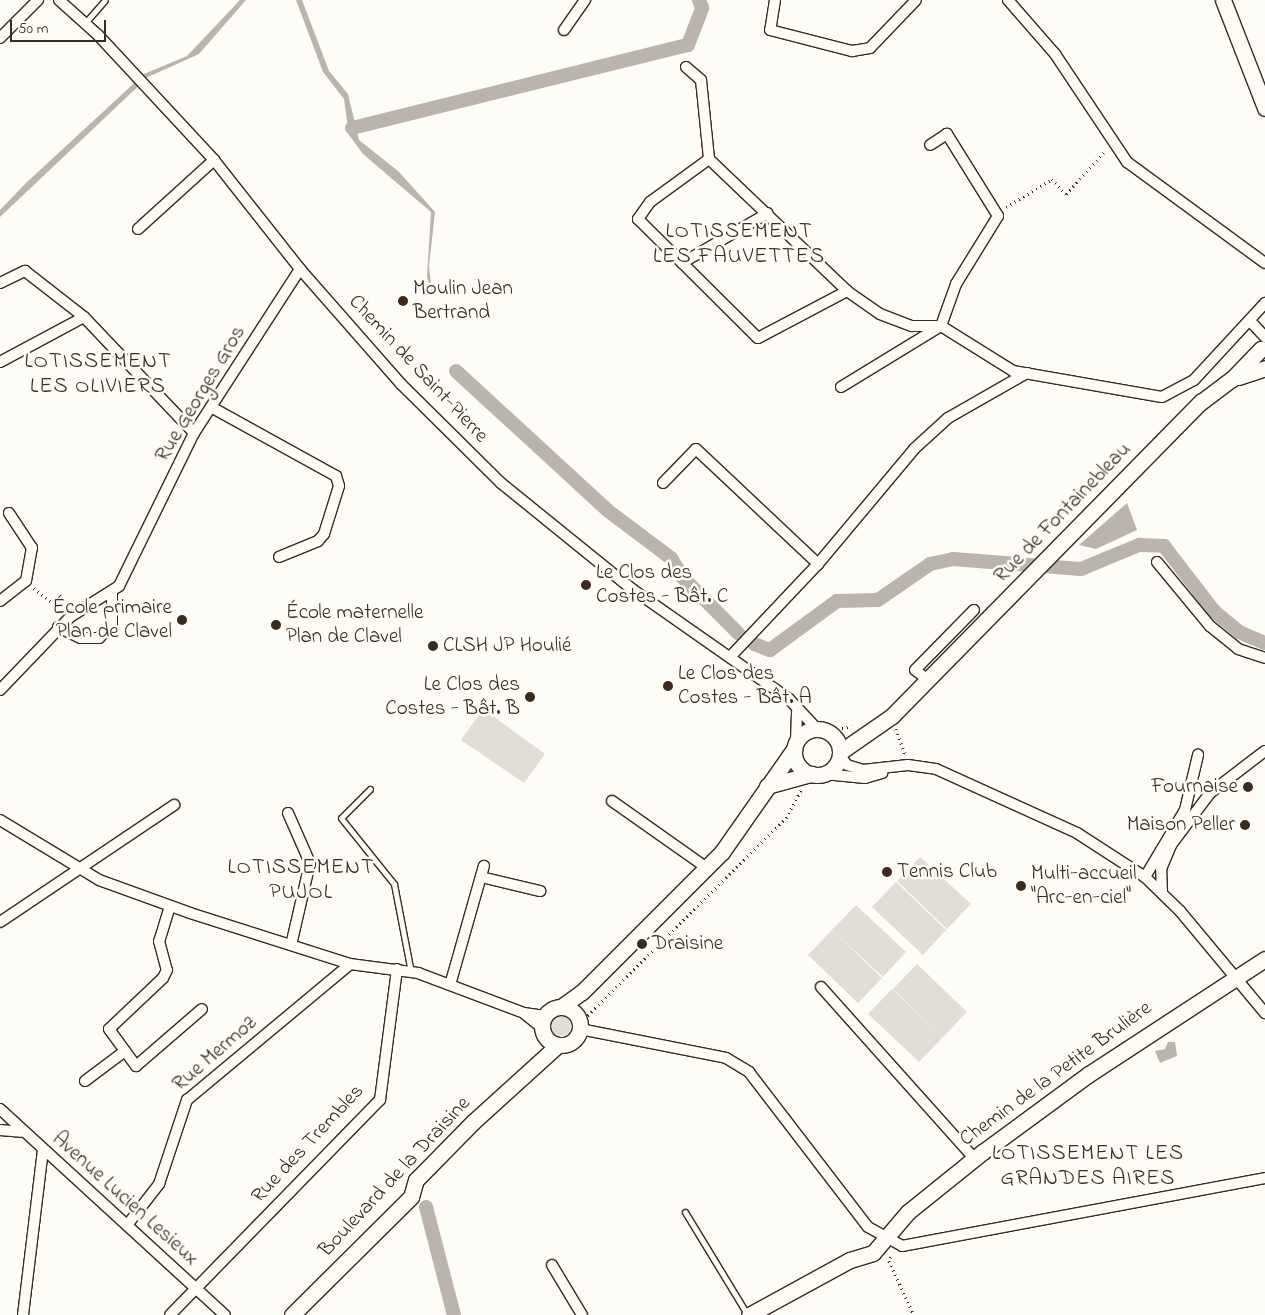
<!DOCTYPE html>
<meta charset="utf-8">
<style>
body{margin:0}
#map{position:relative;width:1265px;height:1315px;overflow:hidden;background:#fdfcf7;font-family:"Indie Flower",sans-serif}
div>[style]{position:absolute}
.green>*{inset:0;background:#e1ded7}
.round{border-radius:50%}
.water>*{inset:0;background:#bbb4ad}
.canal>*{height:14px;margin:-7px;padding:0 7px;transform-origin:7px;border-radius:7px;background:#bbb4ad}
.path>*{height:2.5px;margin-top:-1.25px;transform-origin:0;background:repeating-linear-gradient(90deg,#3b2a1e 0 1px,transparent 0 5px)}
.roads{filter:drop-shadow(1px 0 #3b2a1e) drop-shadow(-1px 0 #3b2a1e) drop-shadow(0 1px #3b2a1e) drop-shadow(0 -1px #3b2a1e)}
.lane>*{height:5px;margin:-2.5px;padding:0 2.5px;transform-origin:2.5px;border-radius:2.5px;background:#fdfcf7}
.street>*{height:10px;margin:-5px;padding:0 5px;transform-origin:5px;border-radius:5px;background:#fdfcf7}
.secondary>*{height:15px;margin:-7.5px;padding:0 7.5px;transform-origin:7.5px;border-radius:7.5px;background:#fdfcf7}
.secondary>.ring{margin:-7.5px;padding:0;box-sizing:content-box;background:none;border:15px solid #fdfcf7;border-radius:50%}
.dots>*{width:14px;height:14px;translate:-50% -50%;box-sizing:border-box;border:2px solid #fdfcf7;border-radius:50%}
span{translate:-50% -50%;white-space:nowrap;text-align:center;line-height:1.15;-webkit-text-stroke:5px #fdfcf7;paint-order:stroke}
.poi-label{font-size:21px;color:#3b2a1e}
.left{translate:0 -50%;text-align:left}
.right{translate:-100% -50%;text-align:right}
.street-label{font-size:21px;color:#3b2a1e}
.neighbourhood-label{font-size:22px;color:#3b2a1e;letter-spacing:1px}
.scale{position:absolute;left:10px;top:20px;width:96px;height:22px;box-sizing:border-box;border:2px solid #3b2a1e;border-top:0;padding-left:6px;font-size:15px;line-height:18px;white-space:nowrap;color:#3b2a1e;-webkit-text-stroke:4px #fdfcf7;paint-order:stroke}
</style>
<div id="map">
<div class="green">
<i style="clip-path:polygon(483px 709px,545px 754px,524px 783px,461px 740px)"></i>
<i style="clip-path:polygon(920px 857px,971px 904px,947px 929px,897px 881px)"></i>
<i style="clip-path:polygon(896px 882px,946px 930px,923px 955px,872px 907px)"></i>
<i style="clip-path:polygon(856px 905px,906px 952px,883px 977px,832px 930px)"></i>
<i style="clip-path:polygon(832px 930px,882px 978px,858px 1003px,808px 955px)"></i>
<i style="clip-path:polygon(917px 964px,967px 1012px,943px 1037px,893px 989px)"></i>
<i style="clip-path:polygon(892px 989px,943px 1037px,919px 1062px,868px 1014px)"></i>
<i class="round" style="left:551px;top:1016px;width:20px;height:20px"></i>
</div>
<div class="water">
<i style="clip-path:polygon(240px 0,246px 0,199px 54px,148px 77px,0 217px,0 210px,26px 183px,144px 74px,187px 56px)"></i>
<i style="clip-path:polygon(296px 0,302px 0,329px 71px,348px 94px,359px 140px,398px 171px,435px 212px,429px 266px,432px 293px,427px 277px,431px 212px,363px 154px,349px 135px,344px 99px,323px 72px)"></i>
<i style="clip-path:polygon(1127px 503px,1137px 530px,1096px 549px,1079px 545px)"></i>
<i style="clip-path:polygon(1168px 1042px,1175px 1042px,1177px 1056px,1160px 1063px,1155px 1051px,1165px 1049px)"></i>
</div>
<div class="canal">
<i style="left:352px;top:128px;width:346px;rotate:-13.9deg"></i>
<i style="left:688px;top:45px;width:40px;rotate:-69deg"></i>
<i style="left:702px;top:8px;width:9px;rotate:-111deg"></i>
<i style="left:456px;top:371px;width:205px;rotate:42.6deg"></i>
<i style="left:607px;top:510px;width:80px;rotate:36.9deg"></i>
<i style="left:671px;top:558px;width:23px;rotate:59deg"></i>
<i style="left:683px;top:578px;width:79px;rotate:45deg"></i>
<i style="left:754px;top:644px;width:17px;rotate:21deg"></i>
<i style="left:770px;top:650px;width:83px;rotate:-36.2deg"></i>
<i style="left:837px;top:601px;width:41px;rotate:-1.4deg"></i>
<i style="left:878px;top:600px;width:63px;rotate:-34.7deg"></i>
<i style="left:930px;top:564px;width:24px;rotate:-12deg"></i>
<i style="left:953px;top:559px;width:128px;rotate:4.5deg"></i>
<i style="left:1081px;top:569px;width:63px;rotate:-22.5deg"></i>
<i style="left:1139px;top:545px;width:25px;rotate:2deg"></i>
<i style="left:1164px;top:546px;width:82px;rotate:52.4deg"></i>
<i style="left:1214px;top:611px;width:33px;rotate:40deg"></i>
<i style="left:1239px;top:632px;width:28px;rotate:23deg"></i>
<i style="left:426px;top:1207px;width:112px;rotate:75.5deg"></i>
</div>
<div class="path">
<i style="left:1006px;top:207px;width:54px;rotate:-31.3deg"></i>
<i style="left:1052px;top:179px;width:21px;rotate:47deg"></i>
<i style="left:1066px;top:194px;width:59px;rotate:-47.7deg"></i>
<i style="left:34px;top:588px;width:37px;rotate:38deg"></i>
<i style="left:896px;top:729px;width:27px;rotate:70deg"></i>
<i style="left:827px;top:731px;width:25px;rotate:-11deg"></i>
<i style="left:584px;top:1019px;width:285px;rotate:-44.9deg"></i>
<i style="left:786px;top:818px;width:32px;rotate:-62deg"></i>
<i style="left:891px;top:1257px;width:4px;rotate:117deg"></i>
<i style="left:889px;top:1261px;width:60px;rotate:65.2deg"></i>
</div>
<div class="roads">
<div class="lane">
<i style="left:85px;top:23px;width:30px;rotate:-49deg"></i>
<i style="left:370px;top:789px;width:41px;rotate:135deg"></i>
<i style="left:341px;top:818px;width:85px;rotate:51.2deg"></i>
<i style="left:394px;top:884px;width:90px;rotate:79.1deg"></i>
<i style="left:685px;top:1212px;width:119px;rotate:58.7deg"></i>
</div>
<div class="street">
<i style="left:59px;top:0;width:52px;rotate:41.9deg"></i>
<i style="left:98px;top:35px;width:171px;rotate:47.1deg"></i>
<i style="left:214px;top:160px;width:139px;rotate:51.7deg"></i>
<i style="left:300px;top:269px;width:153px;rotate:48.7deg"></i>
<i style="left:401px;top:384px;width:141px;rotate:44.7deg"></i>
<i style="left:501px;top:483px;width:169px;rotate:39deg"></i>
<i style="left:632px;top:589px;width:192px;rotate:35deg"></i>
<i style="left:789px;top:699px;width:41px;rotate:47deg"></i>
<i style="left:775px;top:0;width:30px;rotate:99deg"></i>
<i style="left:770px;top:30px;width:85px;rotate:14.4deg"></i>
<i style="left:852px;top:51px;width:18px;rotate:-9deg"></i>
<i style="left:870px;top:48px;width:66px;rotate:-46.2deg"></i>
<i style="left:1008px;top:0;width:72px;rotate:49deg"></i>
<i style="left:1055px;top:54px;width:130px;rotate:56.3deg"></i>
<i style="left:1127px;top:162px;width:171px;rotate:36.2deg"></i>
<i style="left:564px;top:30px;width:37px;rotate:-55deg"></i>
<i style="left:0;top:38px;width:54px;rotate:-45deg"></i>
<i style="left:686px;top:67px;width:20px;rotate:41deg"></i>
<i style="left:701px;top:80px;width:79px;rotate:84.2deg"></i>
<i style="left:709px;top:159px;width:191px;rotate:43.7deg"></i>
<i style="left:847px;top:291px;width:40px;rotate:34.9deg"></i>
<i style="left:880px;top:314px;width:34px;rotate:21deg"></i>
<i style="left:912px;top:326px;width:29px"></i>
<i style="left:941px;top:326px;width:85px;rotate:32deg"></i>
<i style="left:1013px;top:371px;width:151px;rotate:9.9deg"></i>
<i style="left:1162px;top:397px;width:36px;rotate:-28deg"></i>
<i style="left:1194px;top:380px;width:105px;rotate:-47.3deg"></i>
<i style="left:709px;top:159px;width:73px;rotate:143.9deg"></i>
<i style="left:650px;top:202px;width:21px;rotate:125deg"></i>
<i style="left:638px;top:219px;width:169px;rotate:44.8deg"></i>
<i style="left:758px;top:338px;width:101px;rotate:-27.8deg"></i>
<i style="left:138px;top:229px;width:103px;rotate:-42.2deg"></i>
<i style="left:682px;top:263px;width:99px;rotate:-30.2deg"></i>
<i style="left:0;top:283px;width:28px;rotate:-26deg"></i>
<i style="left:25px;top:271px;width:75px;rotate:37.9deg"></i>
<i style="left:84px;top:317px;width:160px;rotate:46.5deg"></i>
<i style="left:1251px;top:322px;width:21px;rotate:47deg"></i>
<i style="left:0;top:362px;width:95px;rotate:-28.2deg"></i>
<i style="left:841px;top:387px;width:117px;rotate:-31.4deg"></i>
<i style="left:941px;top:326px;width:45px;rotate:-70.3deg"></i>
<i style="left:956px;top:284px;width:80px;rotate:-58.3deg"></i>
<i style="left:998px;top:216px;width:97px;rotate:-121.9deg"></i>
<i style="left:947px;top:134px;width:20px;rotate:147deg"></i>
<i style="left:211px;top:407px;width:143px;rotate:28.9deg"></i>
<i style="left:336px;top:476px;width:10px;rotate:73deg"></i>
<i style="left:339px;top:486px;width:50px;rotate:107.4deg"></i>
<i style="left:324px;top:534px;width:9px;rotate:131deg"></i>
<i style="left:318px;top:541px;width:42px;rotate:157.7deg"></i>
<i style="left:663px;top:483px;width:47px;rotate:-45.9deg"></i>
<i style="left:696px;top:449px;width:168px;rotate:43.3deg"></i>
<i style="left:1157px;top:562px;width:83px;rotate:50.4deg"></i>
<i style="left:1210px;top:626px;width:36px;rotate:39deg"></i>
<i style="left:1238px;top:649px;width:28px;rotate:18deg"></i>
<i style="left:0;top:601px;width:33px;rotate:-38deg"></i>
<i style="left:26px;top:581px;width:34px;rotate:-80deg"></i>
<i style="left:32px;top:548px;width:42px;rotate:-123.3deg"></i>
<i style="left:58px;top:627px;width:25px;rotate:26deg"></i>
<i style="left:81px;top:638px;width:18px"></i>
<i style="left:99px;top:638px;width:19px;rotate:-47deg"></i>
<i style="left:112px;top:624px;width:31px;rotate:-90deg"></i>
<i style="left:730px;top:657px;width:128px;rotate:-46.6deg"></i>
<i style="left:818px;top:564px;width:150px;rotate:-50.1deg"></i>
<i style="left:914px;top:449px;width:46px;rotate:-42.4deg"></i>
<i style="left:948px;top:418px;width:91px;rotate:-29.7deg"></i>
<i style="left:928px;top:680px;width:16px;rotate:-142deg"></i>
<i style="left:915px;top:670px;width:84px;rotate:-45.5deg"></i>
<i style="left:0;top:690px;width:101px;rotate:-46.2deg"></i>
<i style="left:70px;top:617px;width:58px;rotate:-32.3deg"></i>
<i style="left:119px;top:586px;width:170px;rotate:-63.9deg"></i>
<i style="left:194px;top:433px;width:195px;rotate:-57.1deg"></i>
<i style="left:796px;top:741px;width:29px;rotate:-88deg"></i>
<i style="left:840px;top:756px;width:11px;rotate:52deg"></i>
<i style="left:847px;top:765px;width:17px;rotate:17deg"></i>
<i style="left:863px;top:770px;width:45px;rotate:-6.3deg"></i>
<i style="left:908px;top:765px;width:28px;rotate:8deg"></i>
<i style="left:936px;top:769px;width:155px;rotate:24.4deg"></i>
<i style="left:1077px;top:833px;width:81px;rotate:32.9deg"></i>
<i style="left:1145px;top:877px;width:49px;rotate:44.2deg"></i>
<i style="left:1180px;top:911px;width:133px;rotate:50.2deg"></i>
<i style="left:824px;top:774px;width:41px;rotate:5.6deg"></i>
<i style="left:865px;top:778px;width:18px;rotate:-16deg"></i>
<i style="left:612px;top:801px;width:116px;rotate:35.2deg"></i>
<i style="left:288px;top:813px;width:55px;rotate:66.3deg"></i>
<i style="left:310px;top:863px;width:84px;rotate:103deg"></i>
<i style="left:0;top:820px;width:116px;rotate:31.2deg"></i>
<i style="left:99px;top:880px;width:97px;rotate:19.9deg"></i>
<i style="left:190px;top:913px;width:168px;rotate:17.7deg"></i>
<i style="left:350px;top:964px;width:69px;rotate:7.5deg"></i>
<i style="left:418px;top:973px;width:113px;rotate:20.7deg"></i>
<i style="left:524px;top:1013px;width:21px;rotate:8deg"></i>
<i style="left:481px;top:877px;width:61px;rotate:13.3deg"></i>
<i style="left:1145px;top:877px;width:78px;rotate:-59.2deg"></i>
<i style="left:1185px;top:810px;width:57px;rotate:-76.7deg"></i>
<i style="left:1162px;top:893px;width:24px;rotate:-92deg"></i>
<i style="left:1161px;top:869px;width:26px;rotate:-67deg"></i>
<i style="left:1171px;top:845px;width:65px;rotate:-53.1deg"></i>
<i style="left:1210px;top:793px;width:69px;rotate:-37.4deg"></i>
<i style="left:170px;top:906px;width:37px;rotate:107deg"></i>
<i style="left:159px;top:941px;width:30px;rotate:75deg"></i>
<i style="left:167px;top:970px;width:9px;rotate:117deg"></i>
<i style="left:163px;top:978px;width:74px;rotate:136.6deg"></i>
<i style="left:109px;top:1029px;width:46px;rotate:53.9deg"></i>
<i style="left:136px;top:1066px;width:87px;rotate:-40.8deg"></i>
<i style="left:0;top:922px;width:210px;rotate:-33.9deg"></i>
<i style="left:450px;top:985px;width:124px;rotate:-74.1deg"></i>
<i style="left:821px;top:987px;width:231px;rotate:48.2deg"></i>
<i style="left:525px;top:1014px;width:22px;rotate:39deg"></i>
<i style="left:580px;top:1029px;width:149px;rotate:11.2deg"></i>
<i style="left:726px;top:1058px;width:27px;rotate:31deg"></i>
<i style="left:749px;top:1072px;width:195px;rotate:52.5deg"></i>
<i style="left:868px;top:1227px;width:39px;rotate:29deg"></i>
<i style="left:902px;top:1246px;width:369px;rotate:-10.6deg"></i>
<i style="left:85px;top:1081px;width:50px;rotate:-36.9deg"></i>
<i style="left:0;top:1109px;width:305px;rotate:42.5deg"></i>
<i style="left:0;top:1130px;width:21px;rotate:5deg"></i>
<i style="left:128px;top:1224px;width:51px;rotate:-52.2deg"></i>
<i style="left:159px;top:1184px;width:89px;rotate:-71.6deg"></i>
<i style="left:187px;top:1100px;width:212px;rotate:-39.8deg"></i>
<i style="left:552px;top:1265px;width:58px;rotate:59deg"></i>
<i style="left:23px;top:1315px;width:166px;rotate:-83.1deg"></i>
<i style="left:170px;top:1315px;width:301px;rotate:-45.7deg"></i>
<i style="left:380px;top:1100px;width:132px;rotate:-82.6deg"></i>
</div>
<div class="secondary">
<i style="left:1223px;top:0;width:116px;rotate:68.7deg"></i>
<i style="left:1238px;top:377px;width:28px;rotate:-18deg"></i>
<i class="ring" style="left:794px;top:729px;width:31px;height:31px"></i>
<i style="left:840px;top:752px;width:63px;rotate:-34.7deg"></i>
<i style="left:892px;top:716px;width:441px;rotate:-45.5deg"></i>
<i style="left:1201px;top:402px;width:39px;rotate:-37deg"></i>
<i style="left:1232px;top:379px;width:42px;rotate:-46deg"></i>
<i style="left:767px;top:786px;width:46px;rotate:-15.3deg"></i>
<i style="left:561px;top:1007px;width:26px;rotate:-36deg"></i>
<i style="left:582px;top:992px;width:198px;rotate:-45deg"></i>
<i style="left:722px;top:852px;width:126px;rotate:-55deg"></i>
<i class="ring" style="left:542px;top:1007px;width:23px;height:23px"></i>
<i style="left:292px;top:1315px;width:168px;rotate:-44.8deg"></i>
<i style="left:411px;top:1197px;width:18px;rotate:-74deg"></i>
<i style="left:416px;top:1180px;width:81px;rotate:-45.5deg"></i>
<i style="left:473px;top:1122px;width:115px;rotate:-42.2deg"></i>
<i style="left:749px;top:1315px;width:115px;rotate:-28.6deg"></i>
<i style="left:850px;top:1260px;width:24px;rotate:-17deg"></i>
<i style="left:873px;top:1253px;width:54px;rotate:-49.5deg"></i>
<i style="left:908px;top:1212px;width:97px;rotate:-38.8deg"></i>
<i style="left:984px;top:1151px;width:130px;rotate:-36.3deg"></i>
<i style="left:1089px;top:1074px;width:210px;rotate:-33.2deg"></i>
</div>
</div>
<div class="dots">
<i style="left:403px;top:301px;background:#3b2a1e"></i>
<i style="left:586px;top:585px;background:#3b2a1e"></i>
<i style="left:182px;top:620px;background:#3b2a1e"></i>
<i style="left:276px;top:625px;background:#3b2a1e"></i>
<i style="left:433px;top:646px;background:#3b2a1e"></i>
<i style="left:668px;top:686px;background:#3b2a1e"></i>
<i style="left:530px;top:697px;background:#3b2a1e"></i>
<i style="left:1248px;top:787px;background:#3b2a1e"></i>
<i style="left:1245px;top:825px;background:#3b2a1e"></i>
<i style="left:887px;top:872px;background:#3b2a1e"></i>
<i style="left:1021px;top:886px;background:#3b2a1e"></i>
<i style="left:642px;top:944px;background:#3b2a1e"></i>
</div>
<div class="poi-label">
<span class="left" style="left:413px;top:301px">Moulin Jean<br>Bertrand</span>
<span class="left" style="left:596px;top:585px">Le Clos des<br>Costes - Bât. C</span>
<span class="right" style="left:172px;top:620px">École primaire<br>Plan de Clavel</span>
<span class="left" style="left:286px;top:625px">École maternelle<br>Plan de Clavel</span>
<span class="left" style="left:443px;top:646px">CLSH JP Houlié</span>
<span class="left" style="left:678px;top:686px">Le Clos des<br>Costes - Bât. A</span>
<span class="right" style="left:520px;top:697px">Le Clos des<br>Costes - Bât. B</span>
<span class="right" style="left:1238px;top:787px">Fournaise</span>
<span class="right" style="left:1235px;top:825px">Maison Peller</span>
<span class="left" style="left:897px;top:872px">Tennis Club</span>
<span class="left" style="left:1031px;top:886px">Multi-accueil<br>"Arc-en-ciel"</span>
<span class="left" style="left:652px;top:944px">Draisine</span>
</div>
<div class="street-label">
<span style="left:418px;top:369px;rotate:47deg">Chemin de Saint-Pierre</span>
<span style="left:201px;top:394px;rotate:-59deg">Rue Georges Gros</span>
<span style="left:1063px;top:513px;rotate:-46deg">Rue de Fontainebleau</span>
<span style="left:215px;top:1054px;rotate:-41deg">Rue Mermoz</span>
<span style="left:1056px;top:1074px;rotate:-36deg">Chemin de la Petite Brulière</span>
<span style="left:308px;top:1144px;rotate:-47deg">Rue des Trembles</span>
<span style="left:395px;top:1177px;rotate:-47deg">Boulevard de la Draisine</span>
<span style="left:125px;top:1199px;rotate:42deg">Avenue Lucien Lesieux</span>
</div>
<div class="neighbourhood-label">
<span style="left:739px;top:245px">LOTISSEMENT<br>LES FAUVETTES</span>
<span style="left:98px;top:375px">LOTISSEMENT<br>LES OLIVIERS</span>
<span style="left:301px;top:881px">LOTISSEMENT<br>PUJOL</span>
<span style="left:1088px;top:1167px">LOTISSEMENT LES<br>GRANDES AIRES</span>
</div>
<div class="scale">50 m</div>
</div>
